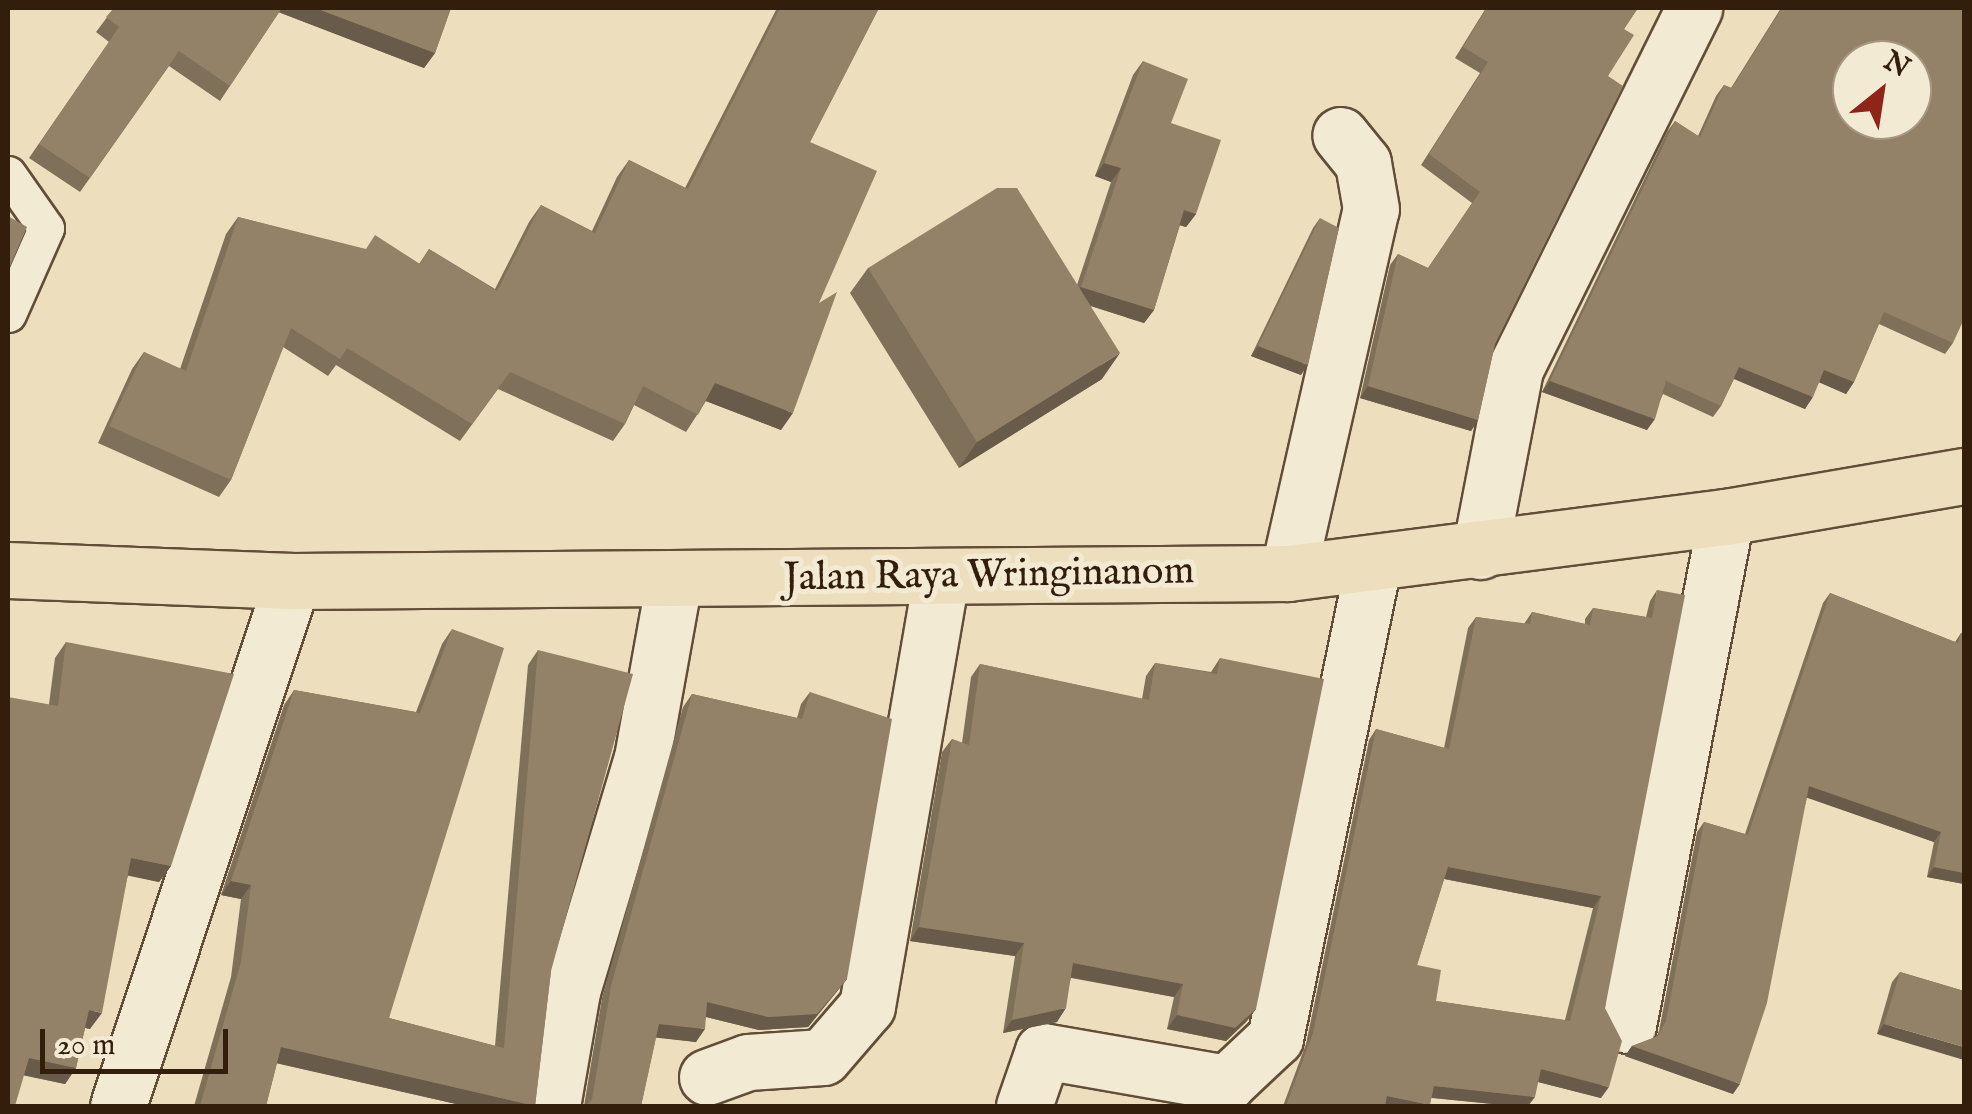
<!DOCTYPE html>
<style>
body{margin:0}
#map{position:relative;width:1972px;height:1114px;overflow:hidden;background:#eddfbd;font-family:"IM FELL English",serif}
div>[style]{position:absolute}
.roads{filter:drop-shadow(2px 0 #624e38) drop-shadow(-2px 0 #624e38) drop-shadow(0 2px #624e38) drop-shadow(0 -2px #624e38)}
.service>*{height:35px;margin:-17.5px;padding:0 17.5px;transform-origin:17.5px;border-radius:17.5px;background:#f3ead4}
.minor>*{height:55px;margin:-27.5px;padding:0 27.5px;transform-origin:27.5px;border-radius:27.5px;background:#f3ead4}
.primary>*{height:55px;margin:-27.5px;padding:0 27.5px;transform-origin:27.5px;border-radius:27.5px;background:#eddfbd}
.wall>*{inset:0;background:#7f7059}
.shaded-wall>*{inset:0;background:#685b49}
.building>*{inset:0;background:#948268}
span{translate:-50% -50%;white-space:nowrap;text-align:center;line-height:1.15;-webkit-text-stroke:10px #f3ead4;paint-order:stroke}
.street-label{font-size:40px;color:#331e0c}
.frame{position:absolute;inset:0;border:10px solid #331e0c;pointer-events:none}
.north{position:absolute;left:1832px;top:40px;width:100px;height:100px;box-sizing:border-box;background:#f3ead4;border:2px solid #a69884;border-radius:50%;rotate:30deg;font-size:28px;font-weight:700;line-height:40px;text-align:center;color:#331e0c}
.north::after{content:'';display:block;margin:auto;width:35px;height:45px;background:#8f2418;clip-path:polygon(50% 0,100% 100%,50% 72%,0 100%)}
.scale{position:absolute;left:40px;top:1029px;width:188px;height:45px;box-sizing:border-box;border:5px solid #331e0c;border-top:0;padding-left:12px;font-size:30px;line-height:35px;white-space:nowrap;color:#331e0c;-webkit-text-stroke:8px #f3ead4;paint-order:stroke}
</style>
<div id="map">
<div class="roads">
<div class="service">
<i style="left:8px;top:174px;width:66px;rotate:54.9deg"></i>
<i style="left:46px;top:228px;width:94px;rotate:113.8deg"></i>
</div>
<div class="minor">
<i style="left:1480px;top:551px;width:185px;rotate:-79.1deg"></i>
<i style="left:1515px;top:369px;width:403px;rotate:-63.6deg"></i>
<i style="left:1288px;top:573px;width:373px;rotate:-77.2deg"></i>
<i style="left:1371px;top:209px;width:47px;rotate:-99.9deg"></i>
<i style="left:1363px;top:163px;width:36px;rotate:-129deg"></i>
<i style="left:1628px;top:1025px;width:517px;rotate:-79.08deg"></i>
<i style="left:707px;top:1077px;width:44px;rotate:-20.1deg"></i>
<i style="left:748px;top:1062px;width:75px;rotate:-3.8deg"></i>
<i style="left:823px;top:1057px;width:67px;rotate:-49.2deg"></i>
<i style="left:867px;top:1006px;width:435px;rotate:-80.2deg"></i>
<i style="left:118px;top:1106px;width:553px;rotate:-71.66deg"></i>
<i style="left:552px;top:1106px;width:117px;rotate:-80.1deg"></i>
<i style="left:572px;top:991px;width:243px;rotate:-73.3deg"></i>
<i style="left:642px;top:758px;width:180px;rotate:-79.8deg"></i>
<i style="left:1024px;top:1106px;width:58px;rotate:-70.9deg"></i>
<i style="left:1043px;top:1051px;width:187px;rotate:9.9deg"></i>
<i style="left:1227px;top:1083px;width:66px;rotate:-43.2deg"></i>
<i style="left:1275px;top:1038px;width:484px;rotate:-78.3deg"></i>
</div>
<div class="primary">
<i style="left:8px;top:570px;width:284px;rotate:2.2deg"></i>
<i style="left:292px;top:581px;width:996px;rotate:-0.46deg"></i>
<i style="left:1288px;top:573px;width:442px;rotate:-7.3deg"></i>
<i style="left:1726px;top:517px;width:242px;rotate:-9.8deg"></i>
</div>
</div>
<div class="wall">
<i style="clip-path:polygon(114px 8px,451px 8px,435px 53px,424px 68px,279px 12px,220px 101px,169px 66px,80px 192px,29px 158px,109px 42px,96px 32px)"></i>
<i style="clip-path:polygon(777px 8px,879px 8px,810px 142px,819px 303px,781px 430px,706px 401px,686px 432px,634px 405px,625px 424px,613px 441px,498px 389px,460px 441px,336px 365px,328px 376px,283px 347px,231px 480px,219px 497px,98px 443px,132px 369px,144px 352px,180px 369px,226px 234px,238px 217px,419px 264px,429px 249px,495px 289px,529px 222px,541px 205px,592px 231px,617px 177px,629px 160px,685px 188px)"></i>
<i style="clip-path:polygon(1486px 8px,1638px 8px,1624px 29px,1608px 76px,1495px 344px,1478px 420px,1471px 431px,1360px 398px,1390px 265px,1398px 254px,1428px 268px,1472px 203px,1421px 165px,1480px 73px,1455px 58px)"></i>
<i style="clip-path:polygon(1781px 8px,1964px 8px,1953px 343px,1945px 354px,1879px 324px,1854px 382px,1846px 394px,1819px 382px,1805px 409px,1734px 379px,1721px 406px,1713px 417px,1663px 394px,1647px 430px,1542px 392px,1667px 132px,1675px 121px,1698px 136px,1716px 96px,1724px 85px,1731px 88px)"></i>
<i style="clip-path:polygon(1143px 61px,1171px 123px,1196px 214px,1186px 227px,1180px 225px,1154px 310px,1144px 323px,1091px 306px,1102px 379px,959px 468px,850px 293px,868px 268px,1077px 285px,1111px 182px,1095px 176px,1133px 75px)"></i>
<i style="clip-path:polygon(1320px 218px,1301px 375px,1251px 356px,1313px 228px)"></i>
<i style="clip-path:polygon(evenodd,1657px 590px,1605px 1008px,1601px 1098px,1538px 1082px,1528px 1106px,1513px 1106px,1431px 1098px,1428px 1106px,1283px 1106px,1306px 1044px,1369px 740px,1376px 729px,1444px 748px,1468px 628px,1476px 617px,1524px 624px,1532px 612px,1585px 624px,1585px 619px,1593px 608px,1646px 617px,1650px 601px,1657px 590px,1444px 879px,1593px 908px,1565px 1020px,1436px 1001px,1417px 965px,1444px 879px)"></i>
<i style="clip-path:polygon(1830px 593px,1955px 642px,1961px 633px,1964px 634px,1964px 884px,1927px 877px,1934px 842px,1807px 797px,1733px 1094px,1625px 1056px,1632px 1046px,1656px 1037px,1659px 1031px,1697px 832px,1704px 822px,1745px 834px,1823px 603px)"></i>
<i style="clip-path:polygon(452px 629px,389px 1018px,495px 1046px,528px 665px,538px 650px,551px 971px,535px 1106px,465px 1106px,277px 1063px,266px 1106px,194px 1106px,231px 977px,241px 899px,221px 895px,284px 705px,294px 690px,416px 712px,442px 644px)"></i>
<i style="clip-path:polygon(66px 642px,171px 866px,159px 882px,128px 875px,90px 1029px,85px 1028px,76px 1068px,65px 1084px,24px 1075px,49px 704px,55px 658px)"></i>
<i style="clip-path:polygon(1220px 658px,1256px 1009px,1246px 1022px,1226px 1041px,1167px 1029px,1174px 997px,1071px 978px,1057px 1022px,1003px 1033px,1015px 956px,910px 941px,942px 752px,952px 739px,962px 743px,971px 677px,980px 664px,1142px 699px,1146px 676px,1155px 663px,1211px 672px)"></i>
<i style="clip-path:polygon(810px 692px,847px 979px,808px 1027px,759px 1030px,706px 1017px,696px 1042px,656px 1037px,641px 1106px,584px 1106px,602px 998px,683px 707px,692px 694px,797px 718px,801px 704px)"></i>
<i style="clip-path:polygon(1900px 972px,1964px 991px,1877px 1034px,1892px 982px)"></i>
</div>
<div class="shaded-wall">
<i style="clip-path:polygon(282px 8px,315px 8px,435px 53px,424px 68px,278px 12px)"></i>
<i style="clip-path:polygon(1104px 163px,1121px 168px,1111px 182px,1095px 176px)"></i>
<i style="clip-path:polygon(1184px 210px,1196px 214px,1186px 227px,1175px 224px)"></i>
<i style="clip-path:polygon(1081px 287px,1154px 310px,1144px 323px,1072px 300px)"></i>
<i style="clip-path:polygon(1258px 346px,1308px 365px,1301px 375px,1251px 356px)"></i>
<i style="clip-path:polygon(1120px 353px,1102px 379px,959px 468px,977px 442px)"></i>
<i style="clip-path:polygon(1739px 367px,1813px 397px,1805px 409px,1732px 378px)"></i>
<i style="clip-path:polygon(1824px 370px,1854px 382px,1846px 394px,1816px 381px)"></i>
<i style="clip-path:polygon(1550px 381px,1655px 419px,1647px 430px,1542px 392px)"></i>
<i style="clip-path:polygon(715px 383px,793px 413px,781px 430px,703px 400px)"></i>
<i style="clip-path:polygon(1368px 386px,1478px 420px,1471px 431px,1360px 398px)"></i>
<i style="clip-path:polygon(1809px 786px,1941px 832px,1934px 842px,1802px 796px)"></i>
<i style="clip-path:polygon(131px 858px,171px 866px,159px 882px,120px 874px)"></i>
<i style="clip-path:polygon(1448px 867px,1601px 896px,1593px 908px,1440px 878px)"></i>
<i style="clip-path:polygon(1934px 867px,1964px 873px,1964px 884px,1927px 877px)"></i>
<i style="clip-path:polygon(231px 881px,251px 885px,241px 899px,221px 895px)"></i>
<i style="clip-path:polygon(919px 927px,1024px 943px,1015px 956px,910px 941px)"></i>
<i style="clip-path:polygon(1073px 963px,1183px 984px,1174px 997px,1064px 976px)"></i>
<i style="clip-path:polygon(847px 979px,808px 1027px,759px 1030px,698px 1015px,707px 1002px)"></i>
<i style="clip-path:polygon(1066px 1008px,1057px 1022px,1003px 1033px,1012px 1020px)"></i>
<i style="clip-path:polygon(1256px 1009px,1246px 1022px,1226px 1041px,1167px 1029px,1177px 1015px)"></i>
<i style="clip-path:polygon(89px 1010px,102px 1013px,90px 1029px,78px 1026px)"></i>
<i style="clip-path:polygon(659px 1024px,705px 1029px,696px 1042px,650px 1037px)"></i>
<i style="clip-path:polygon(1884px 1024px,1964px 1047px,1964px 1060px,1877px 1034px)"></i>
<i style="clip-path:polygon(1632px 1046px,1740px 1084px,1733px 1094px,1625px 1056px)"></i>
<i style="clip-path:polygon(281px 1047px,535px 1106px,465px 1106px,271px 1062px)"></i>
<i style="clip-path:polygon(29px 1058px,76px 1068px,65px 1084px,17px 1074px)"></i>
<i style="clip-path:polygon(1541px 1069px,1609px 1087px,1601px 1098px,1534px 1081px)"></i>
<i style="clip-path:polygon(1434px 1086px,1535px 1097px,1528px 1106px,1513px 1106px,1426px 1097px)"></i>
<i style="clip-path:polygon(1387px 1096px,1430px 1105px,1428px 1106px,1379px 1106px)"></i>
</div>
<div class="building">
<i style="clip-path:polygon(114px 8px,282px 8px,230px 86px,179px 51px,90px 178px,39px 144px,119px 27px,106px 17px)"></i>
<i style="clip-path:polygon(315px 8px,451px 8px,435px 53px)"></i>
<i style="clip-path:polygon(780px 8px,879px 8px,810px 142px,877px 171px,819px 303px,837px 292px,793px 413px,715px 383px,698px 415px,643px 386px,625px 424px,510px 372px,472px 424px,347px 348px,340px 359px,291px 328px,231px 480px,109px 426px,144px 352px,186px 371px,238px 217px,366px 249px,375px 235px,420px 264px,429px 249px,497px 291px,541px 205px,595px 233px,629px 160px,688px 189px)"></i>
<i style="clip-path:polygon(1487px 8px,1638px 8px,1624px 29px,1634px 35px,1608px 76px,1623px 86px,1495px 344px,1478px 420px,1368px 386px,1398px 254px,1428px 268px,1480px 192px,1429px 154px,1488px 62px,1463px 47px)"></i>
<i style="clip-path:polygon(evenodd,1782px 8px,1964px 8px,1964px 319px,1953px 343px,1884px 312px,1854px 382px,1824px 370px,1813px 397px,1739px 367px,1721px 406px,1666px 381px,1655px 419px,1550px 381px,1675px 121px,1700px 137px,1724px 85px,1732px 88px,1782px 8px,1852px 60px,1912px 60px,1912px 120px,1852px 120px,1852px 60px)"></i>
<i style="clip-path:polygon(1143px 61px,1188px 79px,1171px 123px,1221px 140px,1196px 214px,1184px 210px,1154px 310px,1081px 287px,1121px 168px,1104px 163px)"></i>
<i style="clip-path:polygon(997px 188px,1017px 188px,1120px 353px,977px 442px,868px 268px)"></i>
<i style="clip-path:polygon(8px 216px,27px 227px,8px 271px)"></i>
<i style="clip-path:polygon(1320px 218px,1339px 228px,1308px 365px,1258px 346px)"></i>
<i style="clip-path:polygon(evenodd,1657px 590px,1685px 595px,1605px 1008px,1622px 1041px,1609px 1087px,1541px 1069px,1535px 1097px,1434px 1086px,1430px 1105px,1387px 1096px,1385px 1106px,1286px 1106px,1313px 1033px,1376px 729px,1449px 749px,1476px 617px,1530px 624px,1532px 612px,1590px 625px,1593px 608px,1652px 618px,1657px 590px,1448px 867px,1601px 896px,1570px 1021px,1436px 1001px,1441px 970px,1417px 965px,1448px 867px)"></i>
<i style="clip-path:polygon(1830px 593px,1958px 643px,1961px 633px,1964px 634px,1964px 873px,1934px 867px,1941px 832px,1809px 786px,1767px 1003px,1740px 1084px,1632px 1046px,1658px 1036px,1666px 1021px,1704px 822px,1748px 835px)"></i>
<i style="clip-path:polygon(452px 629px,504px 648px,389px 1018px,504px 1048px,538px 650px,633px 674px,551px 971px,535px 1106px,281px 1047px,266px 1106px,200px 1106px,241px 962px,251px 885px,231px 881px,294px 690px,420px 713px)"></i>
<i style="clip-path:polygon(66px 642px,234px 674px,171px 866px,131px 858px,102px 1013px,89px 1010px,76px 1068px,29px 1058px,15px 1106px,8px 1106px,8px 697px,58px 706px)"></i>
<i style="clip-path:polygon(1220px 658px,1324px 679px,1256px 1009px,1235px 1028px,1177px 1015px,1183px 984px,1073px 963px,1066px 1008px,1012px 1020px,1024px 943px,919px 927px,952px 739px,969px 745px,980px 664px,1149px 700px,1155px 663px,1217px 674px)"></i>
<i style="clip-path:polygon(810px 692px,892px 719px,847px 979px,817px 1014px,768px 1017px,707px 1002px,705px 1029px,659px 1024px,641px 1106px,586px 1106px,592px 1099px,611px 986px,692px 694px,802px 719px)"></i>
<i style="clip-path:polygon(1900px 972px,1964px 991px,1964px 1047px,1884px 1024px)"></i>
</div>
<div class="street-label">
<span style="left:989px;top:576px;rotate:-1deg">Jalan Raya Wringinanom</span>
</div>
<div class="frame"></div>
<div class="north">N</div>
<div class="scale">20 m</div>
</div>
